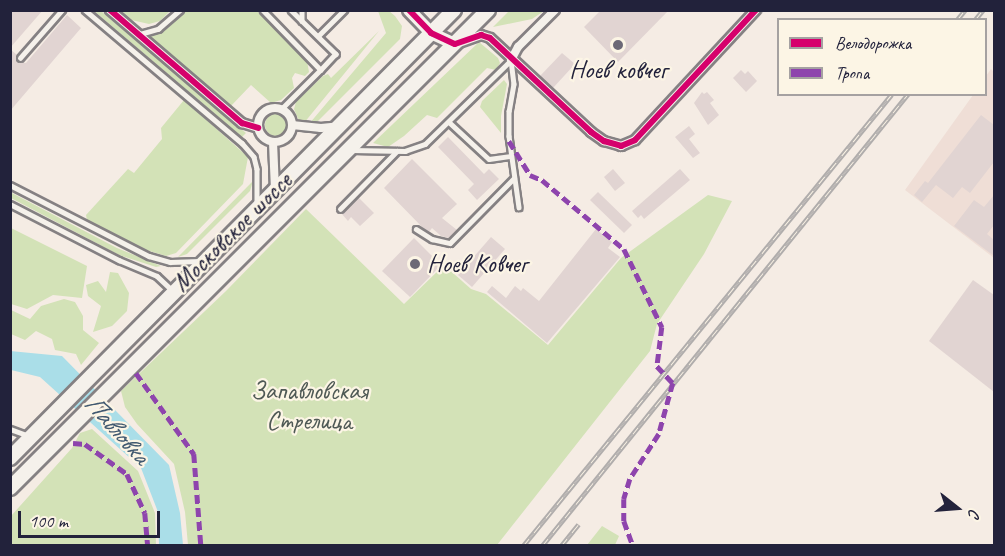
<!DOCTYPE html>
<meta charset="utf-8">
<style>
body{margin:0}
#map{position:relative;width:1005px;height:556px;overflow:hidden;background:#f5ece4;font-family:Caveat,sans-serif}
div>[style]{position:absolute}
.built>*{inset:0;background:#efded6}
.green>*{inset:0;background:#d3e2b7}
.round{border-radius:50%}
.water>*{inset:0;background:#aadee8}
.building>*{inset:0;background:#e1d4d2}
.roads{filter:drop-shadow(2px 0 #858183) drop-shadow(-2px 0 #858183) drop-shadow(0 2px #858183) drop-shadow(0 -2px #858183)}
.lane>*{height:4.5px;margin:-2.25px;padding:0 2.25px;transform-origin:2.25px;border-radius:2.25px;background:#f5f1eb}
.street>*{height:8px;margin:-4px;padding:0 4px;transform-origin:4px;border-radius:4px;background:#f5f1eb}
.street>.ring{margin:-4px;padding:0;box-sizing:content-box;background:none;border:8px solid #f5f1eb;border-radius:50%}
.secondary>*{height:12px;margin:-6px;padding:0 6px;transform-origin:6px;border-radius:6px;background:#f5f1eb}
.primary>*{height:14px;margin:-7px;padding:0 7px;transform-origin:7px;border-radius:7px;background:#f5f1eb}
.rail>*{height:5px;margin-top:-2.5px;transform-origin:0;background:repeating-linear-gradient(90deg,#fcf5e5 0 9px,#b0adac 0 18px);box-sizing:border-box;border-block:2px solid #b0adac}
.quiet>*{height:4.5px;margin-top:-2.25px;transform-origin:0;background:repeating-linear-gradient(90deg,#8e44ad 0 9px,transparent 0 13.5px)}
.cycleway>*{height:6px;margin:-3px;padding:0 3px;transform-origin:3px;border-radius:3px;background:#d6006c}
.dots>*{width:16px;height:16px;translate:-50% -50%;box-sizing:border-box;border:3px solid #fcf5e5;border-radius:50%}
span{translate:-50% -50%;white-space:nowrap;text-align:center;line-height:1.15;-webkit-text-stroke:4.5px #fcf5e5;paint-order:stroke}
.poi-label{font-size:26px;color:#22223b}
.left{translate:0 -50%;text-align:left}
.street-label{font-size:26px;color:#22223b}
.park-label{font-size:26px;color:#4f5955}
.water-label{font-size:27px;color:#415970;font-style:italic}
.frame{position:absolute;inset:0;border:12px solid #22223b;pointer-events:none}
.legend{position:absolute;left:777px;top:18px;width:210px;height:78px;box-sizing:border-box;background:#fcf5e5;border:2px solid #a5a1a1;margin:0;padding:8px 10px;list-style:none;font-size:18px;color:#22223b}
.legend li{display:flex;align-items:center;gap:12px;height:30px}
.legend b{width:30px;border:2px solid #a5a1a1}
.north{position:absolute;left:927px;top:478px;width:60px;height:60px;-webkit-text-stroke:4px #fcf5e5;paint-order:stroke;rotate:107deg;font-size:16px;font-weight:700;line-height:24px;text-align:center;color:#22223b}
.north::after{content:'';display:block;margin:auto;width:21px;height:27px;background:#22223b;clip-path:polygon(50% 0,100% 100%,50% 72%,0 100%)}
.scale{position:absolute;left:18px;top:511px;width:142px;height:27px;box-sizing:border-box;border:3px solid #22223b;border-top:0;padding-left:8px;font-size:18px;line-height:21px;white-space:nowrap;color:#22223b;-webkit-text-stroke:4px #fcf5e5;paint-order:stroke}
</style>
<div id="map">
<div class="built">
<i style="clip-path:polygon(991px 69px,994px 72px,994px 258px,905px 190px,973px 95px,986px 94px,986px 76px)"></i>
</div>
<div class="green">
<i style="clip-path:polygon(94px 11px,101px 11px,246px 133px,242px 137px)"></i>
<i style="clip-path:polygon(117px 11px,170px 11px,160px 21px,149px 24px,127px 19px)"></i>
<i style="clip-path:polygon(185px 11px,257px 11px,307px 61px,309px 72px,305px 76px,295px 73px,292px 78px,294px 88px,281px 100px,271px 103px,251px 85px,230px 107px,149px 37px,168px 28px)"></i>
<i style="clip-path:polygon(378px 11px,389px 11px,395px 16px,402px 26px,400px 39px,318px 121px,309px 124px,386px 33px)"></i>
<i style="clip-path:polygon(509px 11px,509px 10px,544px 11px,532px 19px,493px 27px)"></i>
<i style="clip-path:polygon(379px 31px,304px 123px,300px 123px,294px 109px,296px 102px,323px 76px,328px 74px,331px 78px)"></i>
<i style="clip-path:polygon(479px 42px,498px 58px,500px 63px,496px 70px,487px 68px,437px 118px,427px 115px,404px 136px,388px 147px,373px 143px)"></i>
<i style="clip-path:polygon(504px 80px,507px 84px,501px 116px,501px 133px,480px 107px,482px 101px)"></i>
<i style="clip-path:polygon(184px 100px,248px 157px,243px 184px,176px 253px,166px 256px,146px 250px,87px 220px,86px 215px,128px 169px,134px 173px,162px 139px,161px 128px)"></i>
<i class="round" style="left:265px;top:114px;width:22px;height:22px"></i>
<i style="clip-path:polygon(253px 181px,250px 191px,187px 254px,178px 257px)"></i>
<i style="clip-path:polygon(10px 192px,117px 248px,161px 266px,156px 267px,119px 255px,11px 198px)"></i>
<i style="clip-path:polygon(708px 195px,732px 201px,704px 254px,657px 324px,650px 351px,497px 545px,188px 545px,185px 512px,174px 464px,137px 424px,125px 407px,121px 391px,226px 291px,306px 209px,404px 304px,444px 265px,471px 289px,486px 294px,548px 345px,621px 258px)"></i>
<i style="clip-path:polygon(11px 228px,87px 266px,82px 298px,53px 295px,27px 309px,11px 304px)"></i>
<i style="clip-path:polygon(110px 272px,118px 273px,129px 293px,127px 311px,112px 326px,93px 332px,101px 306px,88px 296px,86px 285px,98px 281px,106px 292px)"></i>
<i style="clip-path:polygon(64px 299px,75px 302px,83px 316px,83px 330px,99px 343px,81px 365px,76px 354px,55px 350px,52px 339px,36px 331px,25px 340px,11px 334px,11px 310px,30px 319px,41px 306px)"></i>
<i style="clip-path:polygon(92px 429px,138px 471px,155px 513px,156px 545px,11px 545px,11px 516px,72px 448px,80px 433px)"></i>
<i style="clip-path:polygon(602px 526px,619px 536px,615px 545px,587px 545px)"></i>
</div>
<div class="water">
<i style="clip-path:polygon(10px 351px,62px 356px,169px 465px,180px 513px,183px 545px,159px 545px,158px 512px,141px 468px,40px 377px,11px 370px)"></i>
</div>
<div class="building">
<i style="clip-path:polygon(10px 10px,43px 10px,10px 48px)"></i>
<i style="clip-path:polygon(601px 10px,669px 10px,618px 62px,584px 27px)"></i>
<i style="clip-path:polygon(67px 15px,81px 28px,10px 111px,10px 49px,17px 55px,18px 62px,26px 63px)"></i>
<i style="clip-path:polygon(562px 53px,575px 64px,553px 88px,540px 76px)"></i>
<i style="clip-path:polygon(741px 70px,745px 74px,748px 71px,757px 81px,746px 92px,733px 78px)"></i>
<i style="clip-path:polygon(702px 92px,704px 94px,707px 92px,714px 100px,710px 103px,719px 115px,708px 125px,694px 103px)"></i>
<i style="clip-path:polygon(981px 115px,994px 125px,994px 162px,970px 193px,962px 187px,953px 198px,936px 185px,922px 202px,914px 195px,925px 181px,928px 183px)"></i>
<i style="clip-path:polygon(689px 126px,695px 134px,689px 139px,700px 153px,693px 158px,675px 137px)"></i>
<i style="clip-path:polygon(448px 137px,484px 174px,489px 169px,499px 179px,477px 200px,468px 190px,474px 184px,438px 147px)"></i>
<i style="clip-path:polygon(412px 159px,457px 204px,442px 218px,457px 230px,449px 238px,441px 236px,432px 228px,429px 232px,424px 229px,384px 188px)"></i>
<i style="clip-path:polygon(613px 169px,625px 183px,615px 191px,604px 177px)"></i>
<i style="clip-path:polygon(680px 169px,690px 180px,644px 219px,641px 215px,638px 218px,632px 211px)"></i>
<i style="clip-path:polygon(598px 192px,632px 225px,624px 233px,590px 200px)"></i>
<i style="clip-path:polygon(994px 195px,994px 225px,987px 234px,994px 240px,994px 256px,954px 226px,974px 200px,984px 207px)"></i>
<i style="clip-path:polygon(358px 197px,374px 213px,360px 226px,351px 217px,348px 221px,341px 213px)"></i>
<i style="clip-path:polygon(596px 229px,612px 242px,608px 248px,620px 257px,547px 343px,487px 292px,492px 286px,506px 298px,515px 286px,521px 291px,523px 288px,539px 301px)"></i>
<i style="clip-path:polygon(491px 237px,505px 249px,472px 287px,458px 275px)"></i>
<i style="clip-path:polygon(414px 238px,441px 265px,410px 297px,382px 271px)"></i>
<i style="clip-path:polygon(973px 280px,994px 295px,994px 392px,929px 341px)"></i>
</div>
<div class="roads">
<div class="lane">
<i style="left:85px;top:10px;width:206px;rotate:40.3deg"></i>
<i style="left:242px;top:143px;width:18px;rotate:49deg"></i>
<i style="left:254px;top:157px;width:12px;rotate:76deg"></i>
<i style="left:257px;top:169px;width:34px;rotate:90deg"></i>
<i style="left:263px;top:10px;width:83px;rotate:46deg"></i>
<i style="left:321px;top:70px;width:55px;rotate:135deg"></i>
<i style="left:291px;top:10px;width:63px;rotate:44.4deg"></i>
<i style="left:336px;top:54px;width:22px;rotate:133deg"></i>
<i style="left:302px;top:10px;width:11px;rotate:90deg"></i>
<i style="left:140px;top:34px;width:19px;rotate:-16deg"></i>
<i style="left:158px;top:29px;width:29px;rotate:-41deg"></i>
<i style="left:318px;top:36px;width:37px;rotate:-45deg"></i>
<i style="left:20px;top:58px;width:64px;rotate:-48.8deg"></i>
<i style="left:511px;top:60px;width:24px;rotate:83deg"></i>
<i style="left:514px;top:84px;width:27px;rotate:100deg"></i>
<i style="left:509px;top:111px;width:25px;rotate:90deg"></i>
<i style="left:509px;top:136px;width:72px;rotate:82deg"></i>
<i style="left:449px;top:122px;width:54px;rotate:42.8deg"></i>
<i style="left:489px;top:159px;width:22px;rotate:-8deg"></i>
<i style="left:352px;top:150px;width:53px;rotate:1.1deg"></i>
<i style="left:405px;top:151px;width:21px;rotate:-19deg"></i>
<i style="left:425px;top:144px;width:120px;rotate:-44.3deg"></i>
<i style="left:10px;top:185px;width:156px;rotate:27.1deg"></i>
<i style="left:149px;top:256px;width:22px;rotate:16deg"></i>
<i style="left:170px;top:262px;width:30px;rotate:-2deg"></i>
<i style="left:10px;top:204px;width:123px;rotate:27.2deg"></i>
<i style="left:119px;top:260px;width:41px;rotate:22.8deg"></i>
<i style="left:157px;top:276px;width:21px;rotate:43deg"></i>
<i style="left:340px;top:209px;width:81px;rotate:-45.5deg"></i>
<i style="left:416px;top:229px;width:19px;rotate:32deg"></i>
<i style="left:432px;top:239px;width:18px;rotate:13deg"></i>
<i style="left:450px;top:243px;width:91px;rotate:-45.4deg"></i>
<i style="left:10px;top:429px;width:20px;rotate:20deg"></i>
</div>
<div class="street">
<i style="left:110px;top:10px;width:174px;rotate:40.6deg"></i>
<i style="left:242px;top:123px;width:17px;rotate:17deg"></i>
<i style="left:459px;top:43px;width:23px;rotate:-20deg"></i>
<i style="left:481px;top:35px;width:9px;rotate:18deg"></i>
<i style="left:490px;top:38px;width:138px;rotate:42.9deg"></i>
<i style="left:591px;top:132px;width:16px;rotate:35deg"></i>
<i style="left:604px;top:141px;width:18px;rotate:16deg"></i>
<i style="left:621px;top:146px;width:15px;rotate:-23deg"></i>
<i style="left:635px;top:140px;width:178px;rotate:-47.1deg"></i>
<i style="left:511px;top:60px;width:15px;rotate:-62deg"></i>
<i style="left:518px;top:47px;width:52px;rotate:-45deg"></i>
<i class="ring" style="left:258px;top:108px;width:26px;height:26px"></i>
<i style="left:292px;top:125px;width:29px;rotate:6deg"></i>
<i style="left:321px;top:128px;width:18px;rotate:-6deg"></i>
<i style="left:273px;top:142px;width:48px;rotate:87.6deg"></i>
</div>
<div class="secondary">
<i style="left:409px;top:10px;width:32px;rotate:46deg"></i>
<i style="left:431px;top:33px;width:26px;rotate:25deg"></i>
</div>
<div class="primary">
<i style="left:10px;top:458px;width:631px;rotate:-45.26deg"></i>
<i style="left:10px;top:488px;width:676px;rotate:-45deg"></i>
</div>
</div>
<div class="rail">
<i style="left:957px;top:20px;width:13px;rotate:-51deg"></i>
<i style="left:975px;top:20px;width:13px;rotate:-51deg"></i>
<i style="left:523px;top:546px;width:583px;rotate:-50.77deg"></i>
<i style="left:542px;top:546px;width:582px;rotate:-51deg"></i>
<i style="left:561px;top:546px;width:28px;rotate:-51deg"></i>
</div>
<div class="quiet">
<i style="left:509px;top:141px;width:40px;rotate:58deg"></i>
<i style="left:530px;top:175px;width:13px;rotate:23deg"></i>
<i style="left:542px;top:180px;width:107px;rotate:40.1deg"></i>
<i style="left:624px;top:249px;width:87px;rotate:64deg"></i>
<i style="left:662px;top:327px;width:39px;rotate:97deg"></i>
<i style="left:657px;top:366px;width:23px;rotate:47deg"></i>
<i style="left:673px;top:383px;width:53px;rotate:105.4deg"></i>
<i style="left:659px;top:434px;width:54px;rotate:122.8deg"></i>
<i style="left:630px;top:479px;width:21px;rotate:107deg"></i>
<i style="left:624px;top:499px;width:22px;rotate:90deg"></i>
<i style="left:624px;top:521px;width:27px;rotate:70deg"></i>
<i style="left:136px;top:373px;width:100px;rotate:54.4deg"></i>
<i style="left:194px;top:454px;width:92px;rotate:85.6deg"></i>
<i style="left:73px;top:443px;width:12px;rotate:5deg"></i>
<i style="left:85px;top:444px;width:52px;rotate:35.5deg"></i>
<i style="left:127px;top:474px;width:43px;rotate:65.2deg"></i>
<i style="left:145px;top:513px;width:33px;rotate:85deg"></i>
</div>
<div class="cycleway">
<i style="left:110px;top:10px;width:174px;rotate:40.6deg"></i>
<i style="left:242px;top:123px;width:17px;rotate:17deg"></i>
<i style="left:409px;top:10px;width:32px;rotate:46deg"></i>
<i style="left:431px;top:33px;width:26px;rotate:25deg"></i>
<i style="left:455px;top:44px;width:28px;rotate:-19deg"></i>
<i style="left:481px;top:35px;width:9px;rotate:18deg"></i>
<i style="left:490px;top:38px;width:138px;rotate:42.9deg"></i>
<i style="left:591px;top:132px;width:16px;rotate:35deg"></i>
<i style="left:604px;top:141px;width:18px;rotate:16deg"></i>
<i style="left:621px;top:146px;width:15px;rotate:-23deg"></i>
<i style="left:635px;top:140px;width:178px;rotate:-47.1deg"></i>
</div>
<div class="dots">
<i style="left:618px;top:45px;background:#6c6976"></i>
<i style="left:415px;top:264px;background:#6c6976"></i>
</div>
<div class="poi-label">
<span style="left:618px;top:70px">Ноев ковчег</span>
<span class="left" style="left:427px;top:264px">Ноев Ковчег</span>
</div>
<div class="street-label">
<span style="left:232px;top:232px;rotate:-45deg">Московское шоссе</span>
</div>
<div class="park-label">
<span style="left:309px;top:406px">Запавловская<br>Стрелица</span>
</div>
<div class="water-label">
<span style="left:117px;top:429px;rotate:48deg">Павловка</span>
</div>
<div class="frame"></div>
<ul class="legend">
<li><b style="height:8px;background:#d6006c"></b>Велодорожка</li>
<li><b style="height:8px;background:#8e44ad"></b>Тропа</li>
</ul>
<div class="north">С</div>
<div class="scale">100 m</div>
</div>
